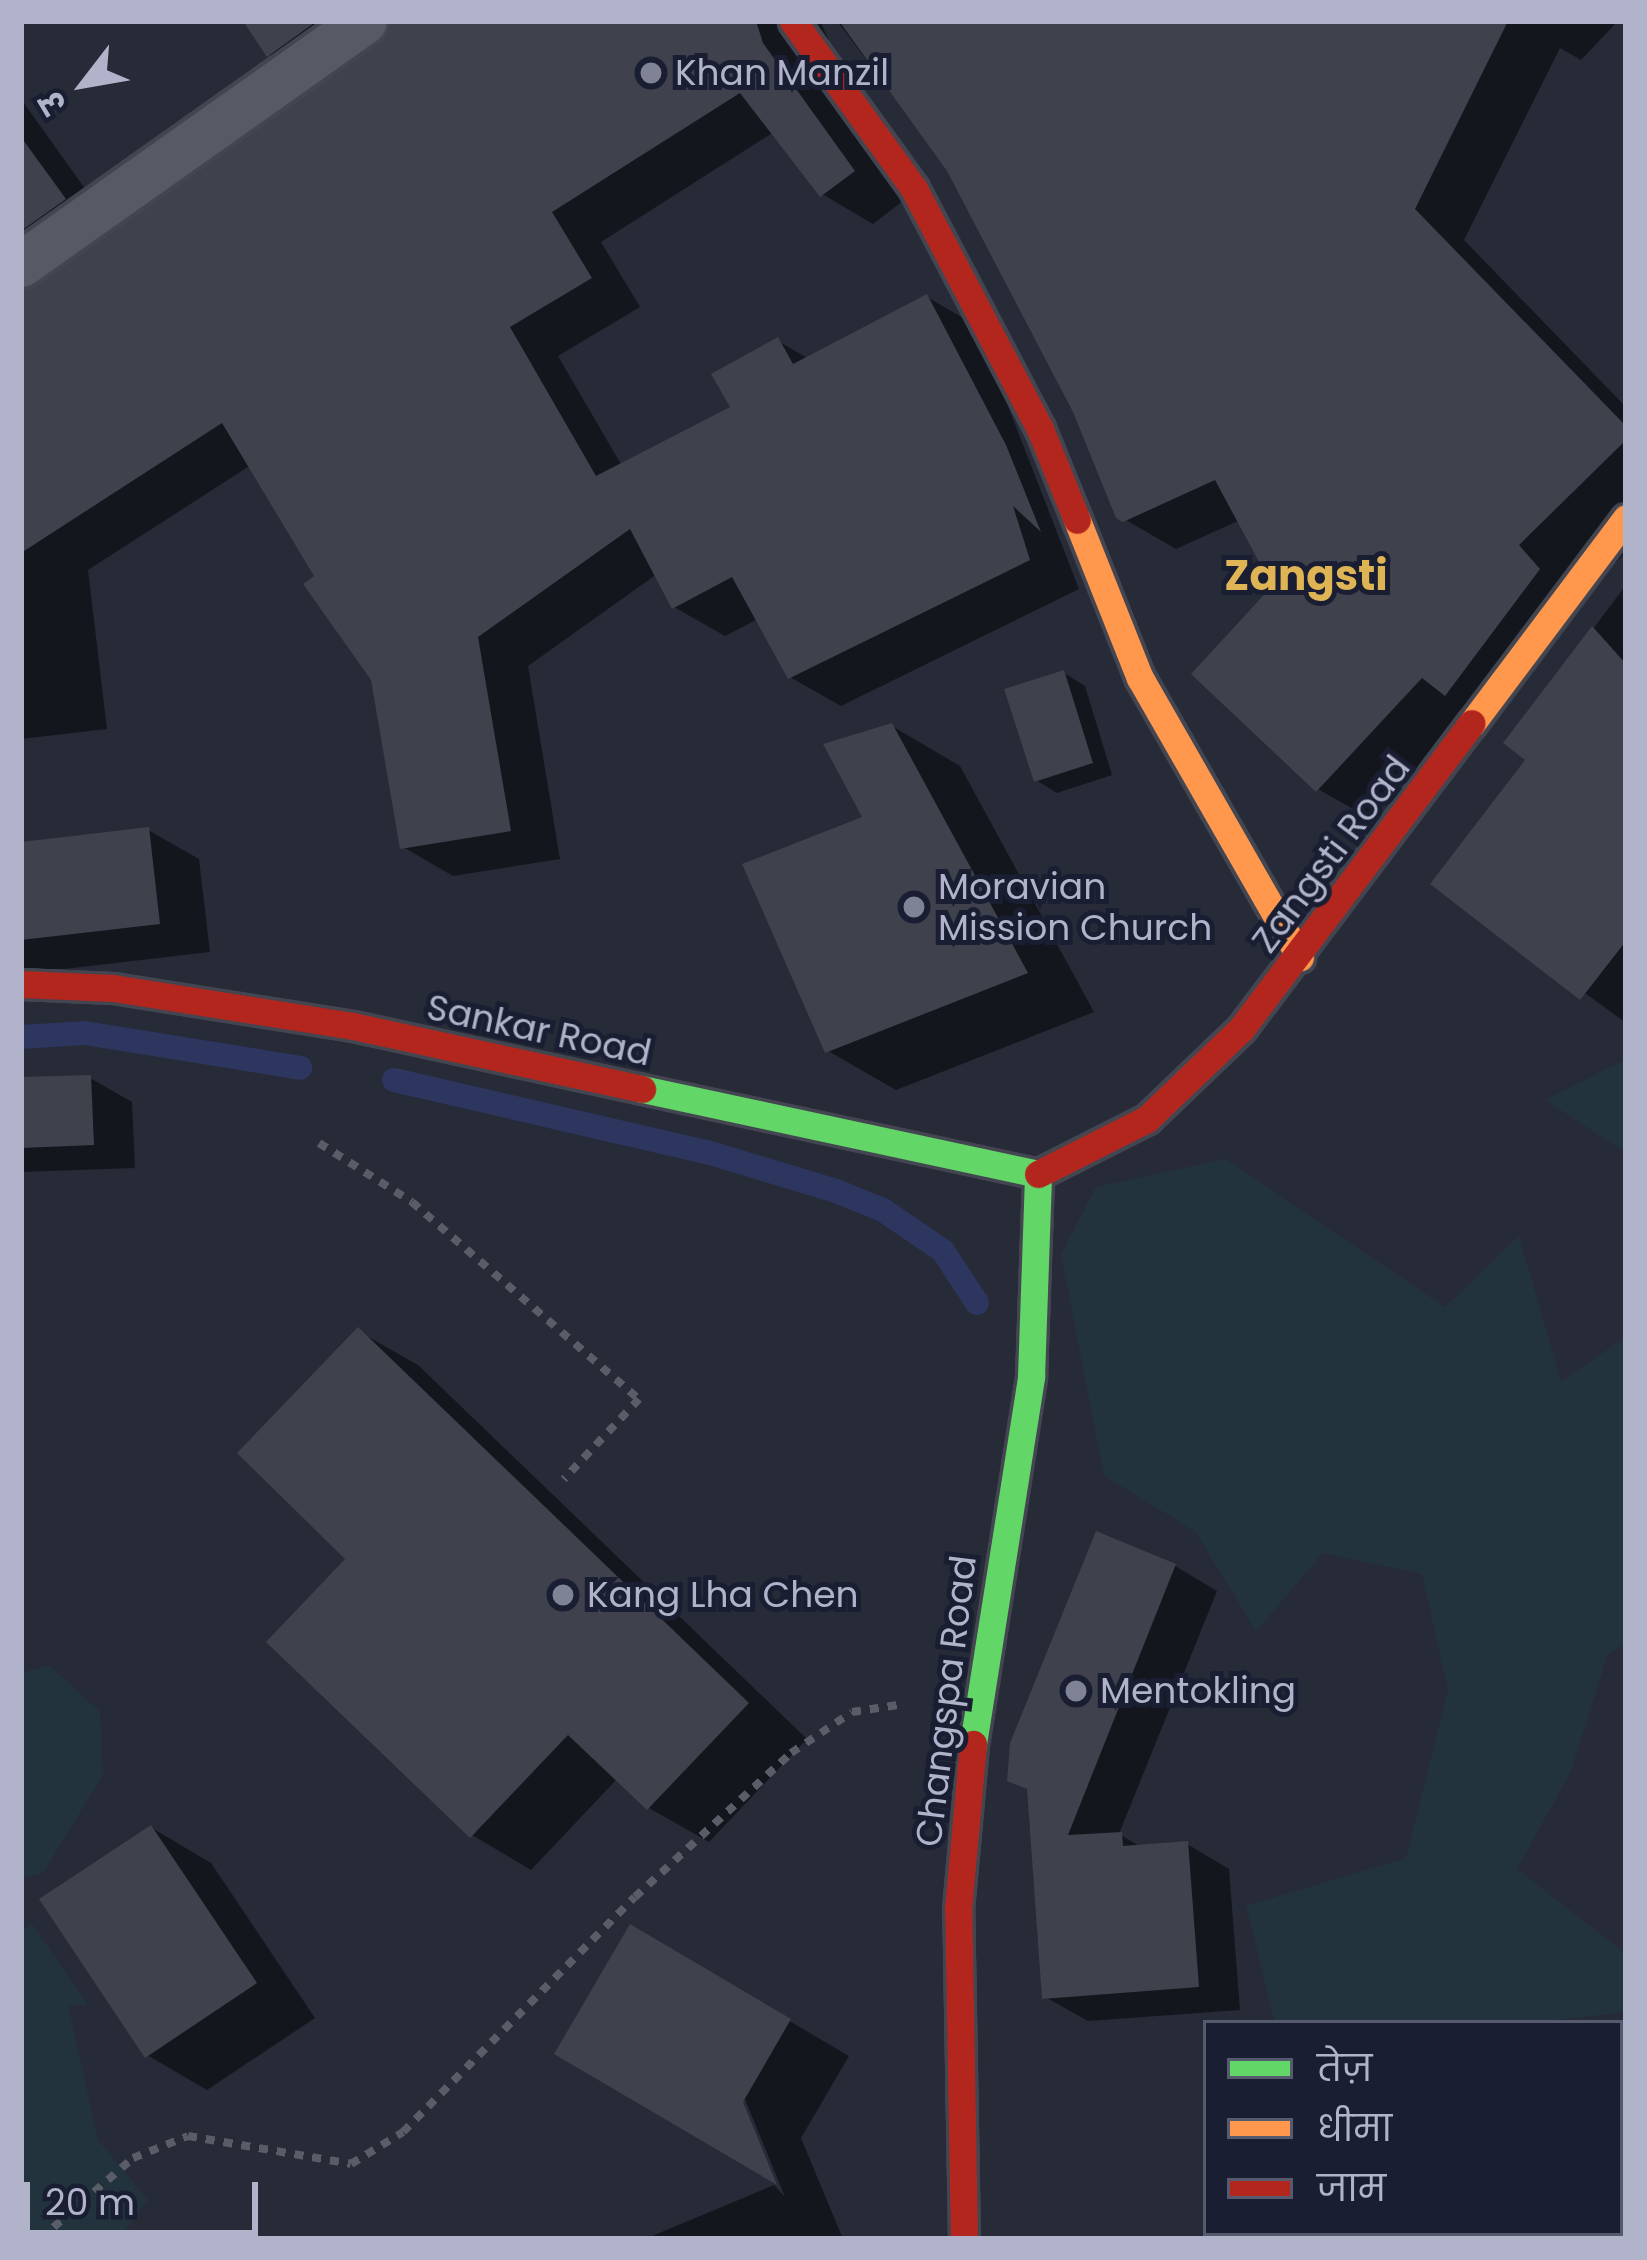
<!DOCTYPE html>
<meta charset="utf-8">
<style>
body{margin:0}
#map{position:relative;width:1647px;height:2260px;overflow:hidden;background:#272a37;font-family:Poppins,"Noto Sans Devanagari",sans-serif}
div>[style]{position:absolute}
.green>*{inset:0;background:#23333e}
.shadow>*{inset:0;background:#0007}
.stream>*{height:24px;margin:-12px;padding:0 12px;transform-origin:12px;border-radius:12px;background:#2d365e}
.building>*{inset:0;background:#3f414d}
.path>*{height:8px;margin-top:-4px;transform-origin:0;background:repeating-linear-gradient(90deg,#595d68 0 9px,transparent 0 18px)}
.roads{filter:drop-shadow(3px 0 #434650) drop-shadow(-3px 0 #434650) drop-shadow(0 3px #434650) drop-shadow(0 -3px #434650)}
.lane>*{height:45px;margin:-22.5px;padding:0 22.5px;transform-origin:22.5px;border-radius:22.5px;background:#575965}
.fast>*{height:27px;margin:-13.5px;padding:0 13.5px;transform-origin:13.5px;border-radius:13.5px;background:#63d668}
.slow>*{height:27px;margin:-13.5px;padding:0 13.5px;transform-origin:13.5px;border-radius:13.5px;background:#ff974d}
.jam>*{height:27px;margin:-13.5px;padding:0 13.5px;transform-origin:13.5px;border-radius:13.5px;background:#b3261e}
.dots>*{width:33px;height:33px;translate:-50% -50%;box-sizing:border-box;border:6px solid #1a1e32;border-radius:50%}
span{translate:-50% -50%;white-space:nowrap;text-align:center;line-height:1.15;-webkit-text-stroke:10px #1a1e32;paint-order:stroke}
.poi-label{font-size:36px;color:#b0b3c9}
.left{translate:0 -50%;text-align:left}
.street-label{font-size:36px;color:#b0b3c9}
.quarter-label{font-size:42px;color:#dfb455;font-weight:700}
.frame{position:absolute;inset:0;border:24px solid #b0b3c9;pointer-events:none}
.legend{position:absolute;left:1203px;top:2020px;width:420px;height:216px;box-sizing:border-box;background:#1a1e32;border:3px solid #565a6e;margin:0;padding:15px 21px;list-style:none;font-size:36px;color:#b0b3c9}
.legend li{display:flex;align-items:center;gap:24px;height:60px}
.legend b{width:60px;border:3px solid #565a6e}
.north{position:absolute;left:24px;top:24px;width:120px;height:120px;-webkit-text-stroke:9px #1a1e32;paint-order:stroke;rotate:239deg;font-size:33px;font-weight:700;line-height:48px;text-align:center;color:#b0b3c9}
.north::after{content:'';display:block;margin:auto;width:42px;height:54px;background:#b0b3c9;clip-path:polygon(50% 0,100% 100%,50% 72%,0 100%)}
.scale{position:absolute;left:24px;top:2182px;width:234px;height:54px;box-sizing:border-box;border:6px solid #b0b3c9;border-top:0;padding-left:15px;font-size:36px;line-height:42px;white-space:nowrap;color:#b0b3c9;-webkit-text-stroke:9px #1a1e32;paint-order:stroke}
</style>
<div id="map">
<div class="green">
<i style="clip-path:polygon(1624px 1060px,1626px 1062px,1626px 1153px,1545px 1100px)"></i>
<i style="clip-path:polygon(1225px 1159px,1445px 1307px,1519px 1236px,1561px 1381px,1626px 1337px,1626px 1643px,1608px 1654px,1570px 1773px,1517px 1869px,1626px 1954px,1626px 2012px,1531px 2023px,1275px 2023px,1246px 1906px,1406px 1858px,1448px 1690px,1422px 1574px,1323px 1553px,1256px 1631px,1195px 1531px,1104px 1476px,1061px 1254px,1096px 1187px)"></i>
<i style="clip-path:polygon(49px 1665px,100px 1712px,103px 1775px,43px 1873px,21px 1878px,21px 1673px)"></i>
<i style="clip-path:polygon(32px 1924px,88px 2005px,68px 2005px,98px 2140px,148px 2200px,118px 2239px,21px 2239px,21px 1931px)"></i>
</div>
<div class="shadow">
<i style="clip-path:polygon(246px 21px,820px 21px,903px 201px,873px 224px,822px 194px,774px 132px,601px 242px,640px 307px,558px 356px,622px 466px,734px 408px,778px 341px,809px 359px,927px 297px,977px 326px,1079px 589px,841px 706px,790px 677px,758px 619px,725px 636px,674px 607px,657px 574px,528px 666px,560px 859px,453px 876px,403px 847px,374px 679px,251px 465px,88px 570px,107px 729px,21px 739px,21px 99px,116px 232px,323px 86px,269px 54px)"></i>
<i style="clip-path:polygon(837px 21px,1618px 21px,1581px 60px,1560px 48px,1464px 240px,1626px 407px,1626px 552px,1369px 818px,1318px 789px,1276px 586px,1240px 520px,1176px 549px,1119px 516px,1076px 411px,950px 170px)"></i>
<i style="clip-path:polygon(1626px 585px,1626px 1023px,1435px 883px,1530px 760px,1508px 742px)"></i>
<i style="clip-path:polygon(1064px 673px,1085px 686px,1112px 775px,1057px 793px,1036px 780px)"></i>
<i style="clip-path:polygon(892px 726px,960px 766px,1094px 1012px,896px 1090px,828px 1051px,867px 818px)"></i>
<i style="clip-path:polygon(21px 830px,23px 845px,148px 830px,199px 859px,210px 952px,21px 974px)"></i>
<i style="clip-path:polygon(90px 1078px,132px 1102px,135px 1168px,21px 1172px,21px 1080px)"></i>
<i style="clip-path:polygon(358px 1331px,418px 1365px,807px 1739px,709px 1842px,649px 1808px,618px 1778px,531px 1870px,472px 1835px,349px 1559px)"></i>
<i style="clip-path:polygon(1175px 1566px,1217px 1591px,1119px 1834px,1143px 1848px,1187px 1844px,1229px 1869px,1240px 2010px,1088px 2021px,1045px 1997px,1030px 1791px,1010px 1779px)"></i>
<i style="clip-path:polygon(152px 1828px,211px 1863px,315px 2018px,207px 2090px,147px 2055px)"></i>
<i style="clip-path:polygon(631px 1928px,849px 2056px,801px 2138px,843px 2239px,645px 2239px,774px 2185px,785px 2197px,740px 2087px)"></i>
<i style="clip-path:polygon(1620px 2067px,1626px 2239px,1299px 2239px,1620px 2233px)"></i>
</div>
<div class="stream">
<i style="left:21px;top:1037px;width:64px;rotate:-3.6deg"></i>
<i style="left:85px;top:1033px;width:218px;rotate:9.2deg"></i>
<i style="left:394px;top:1080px;width:321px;rotate:13deg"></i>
<i style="left:707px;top:1152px;width:135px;rotate:16.8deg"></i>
<i style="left:836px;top:1191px;width:51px;rotate:22deg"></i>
<i style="left:883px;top:1210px;width:73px;rotate:34.3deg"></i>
<i style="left:943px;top:1251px;width:62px;rotate:56.8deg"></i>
</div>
<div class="building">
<i style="clip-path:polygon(243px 21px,317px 21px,267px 57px)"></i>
<i style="clip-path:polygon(391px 21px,756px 21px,763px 43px,855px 171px,820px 197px,740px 93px,552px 212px,592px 278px,510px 327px,596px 476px,730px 407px,711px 374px,778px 337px,793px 364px,927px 294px,1006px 445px,1041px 532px,1013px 506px,1030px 560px,788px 679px,732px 577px,672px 609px,630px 529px,478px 637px,511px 831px,400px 849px,371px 680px,303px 584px,314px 576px,222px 423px,21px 553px,21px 291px,380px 43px)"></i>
<i style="clip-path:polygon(839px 21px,1508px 21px,1415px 209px,1626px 426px,1626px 440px,1519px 545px,1540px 569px,1445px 696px,1422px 678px,1316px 792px,1191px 674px,1272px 586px,1215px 480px,1123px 522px,1116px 518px,1073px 412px,947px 171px)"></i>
<i style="clip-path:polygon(21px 137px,66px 199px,21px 231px)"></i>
<i style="clip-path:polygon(1592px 626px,1626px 664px,1626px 941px,1580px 1000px,1430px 884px,1525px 760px,1503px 743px)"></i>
<i style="clip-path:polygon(1064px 670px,1093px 763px,1034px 782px,1004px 689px)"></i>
<i style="clip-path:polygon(892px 723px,1028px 973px,825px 1053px,742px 864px,862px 817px,823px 744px)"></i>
<i style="clip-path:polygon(149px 827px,160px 924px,21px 940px,21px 842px)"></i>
<i style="clip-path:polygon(91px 1075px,94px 1145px,21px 1148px,21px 1077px)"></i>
<i style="clip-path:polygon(358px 1327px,749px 1703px,647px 1810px,568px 1735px,470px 1838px,266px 1642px,345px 1559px,237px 1453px)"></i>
<i style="clip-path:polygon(1096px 1531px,1176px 1564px,1068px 1835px,1122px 1832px,1123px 1846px,1188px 1841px,1199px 1987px,1042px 1999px,1027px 1789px,1007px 1781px,1010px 1743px)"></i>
<i style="clip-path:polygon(151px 1825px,257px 1983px,145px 2058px,39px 1899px)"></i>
<i style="clip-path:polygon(630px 1924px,791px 2019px,743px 2102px,777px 2185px,554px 2054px)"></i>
</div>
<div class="path">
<i style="left:319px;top:1143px;width:110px;rotate:32.4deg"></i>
<i style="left:412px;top:1202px;width:301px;rotate:41deg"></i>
<i style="left:639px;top:1399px;width:110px;rotate:133.2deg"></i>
<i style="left:40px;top:2239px;width:123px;rotate:-41.1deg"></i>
<i style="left:133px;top:2158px;width:59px;rotate:-21.8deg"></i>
<i style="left:188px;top:2136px;width:165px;rotate:9.7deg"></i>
<i style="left:351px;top:2164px;width:61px;rotate:-31.6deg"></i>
<i style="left:403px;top:2132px;width:330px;rotate:-45.4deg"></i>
<i style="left:635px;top:1897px;width:212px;rotate:-42.7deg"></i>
<i style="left:791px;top:1753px;width:73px;rotate:-33.9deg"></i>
<i style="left:852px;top:1712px;width:53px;rotate:-8.7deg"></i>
</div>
<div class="roads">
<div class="lane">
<i style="left:21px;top:264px;width:420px;rotate:-35.3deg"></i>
</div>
<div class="fast">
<i style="left:642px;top:1089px;width:405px;rotate:12.1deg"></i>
<i style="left:973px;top:1744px;width:372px;rotate:-81deg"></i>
<i style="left:1031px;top:1377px;width:203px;rotate:-88deg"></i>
</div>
<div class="slow">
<i style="left:1077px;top:520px;width:170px;rotate:68.3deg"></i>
<i style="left:1140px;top:678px;width:322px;rotate:60.2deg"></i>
<i style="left:1472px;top:723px;width:256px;rotate:-53.1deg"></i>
</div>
<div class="jam">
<i style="left:793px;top:21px;width:207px;rotate:54.2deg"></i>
<i style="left:914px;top:189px;width:271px;rotate:62.3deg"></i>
<i style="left:1040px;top:429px;width:98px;rotate:67.9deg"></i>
<i style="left:21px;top:984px;width:92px;rotate:2.5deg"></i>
<i style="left:113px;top:988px;width:243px;rotate:9deg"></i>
<i style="left:353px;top:1026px;width:296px;rotate:12.3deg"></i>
<i style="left:1038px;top:1174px;width:122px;rotate:-26.8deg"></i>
<i style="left:1147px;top:1119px;width:130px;rotate:-43.8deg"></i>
<i style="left:1241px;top:1029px;width:383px;rotate:-53deg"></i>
<i style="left:964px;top:2239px;width:330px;rotate:-91deg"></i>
<i style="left:958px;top:1909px;width:166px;rotate:-84.8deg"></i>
</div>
</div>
<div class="dots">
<i style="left:651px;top:73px;background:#808396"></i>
<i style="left:914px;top:907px;background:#808396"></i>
<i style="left:563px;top:1595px;background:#808396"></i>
<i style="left:1076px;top:1691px;background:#808396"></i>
</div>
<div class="poi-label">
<span class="left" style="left:675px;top:73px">Khan Manzil</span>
<span class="left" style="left:938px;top:907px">Moravian<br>Mission Church</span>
<span class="left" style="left:587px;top:1595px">Kang Lha Chen</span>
<span class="left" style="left:1100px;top:1691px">Mentokling</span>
</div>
<div class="street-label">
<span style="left:1331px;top:854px;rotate:-53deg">Zangsti Road</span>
<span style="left:539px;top:1030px;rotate:12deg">Sankar Road</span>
<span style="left:946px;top:1701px;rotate:-83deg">Changspa Road</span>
</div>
<div class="quarter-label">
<span style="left:1306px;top:576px">Zangsti</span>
</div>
<div class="frame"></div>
<ul class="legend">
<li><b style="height:15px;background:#63d668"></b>तेज़</li>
<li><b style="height:15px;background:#ff974d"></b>धीमा</li>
<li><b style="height:15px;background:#b3261e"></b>जाम</li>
</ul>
<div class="north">उ</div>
<div class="scale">20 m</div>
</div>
